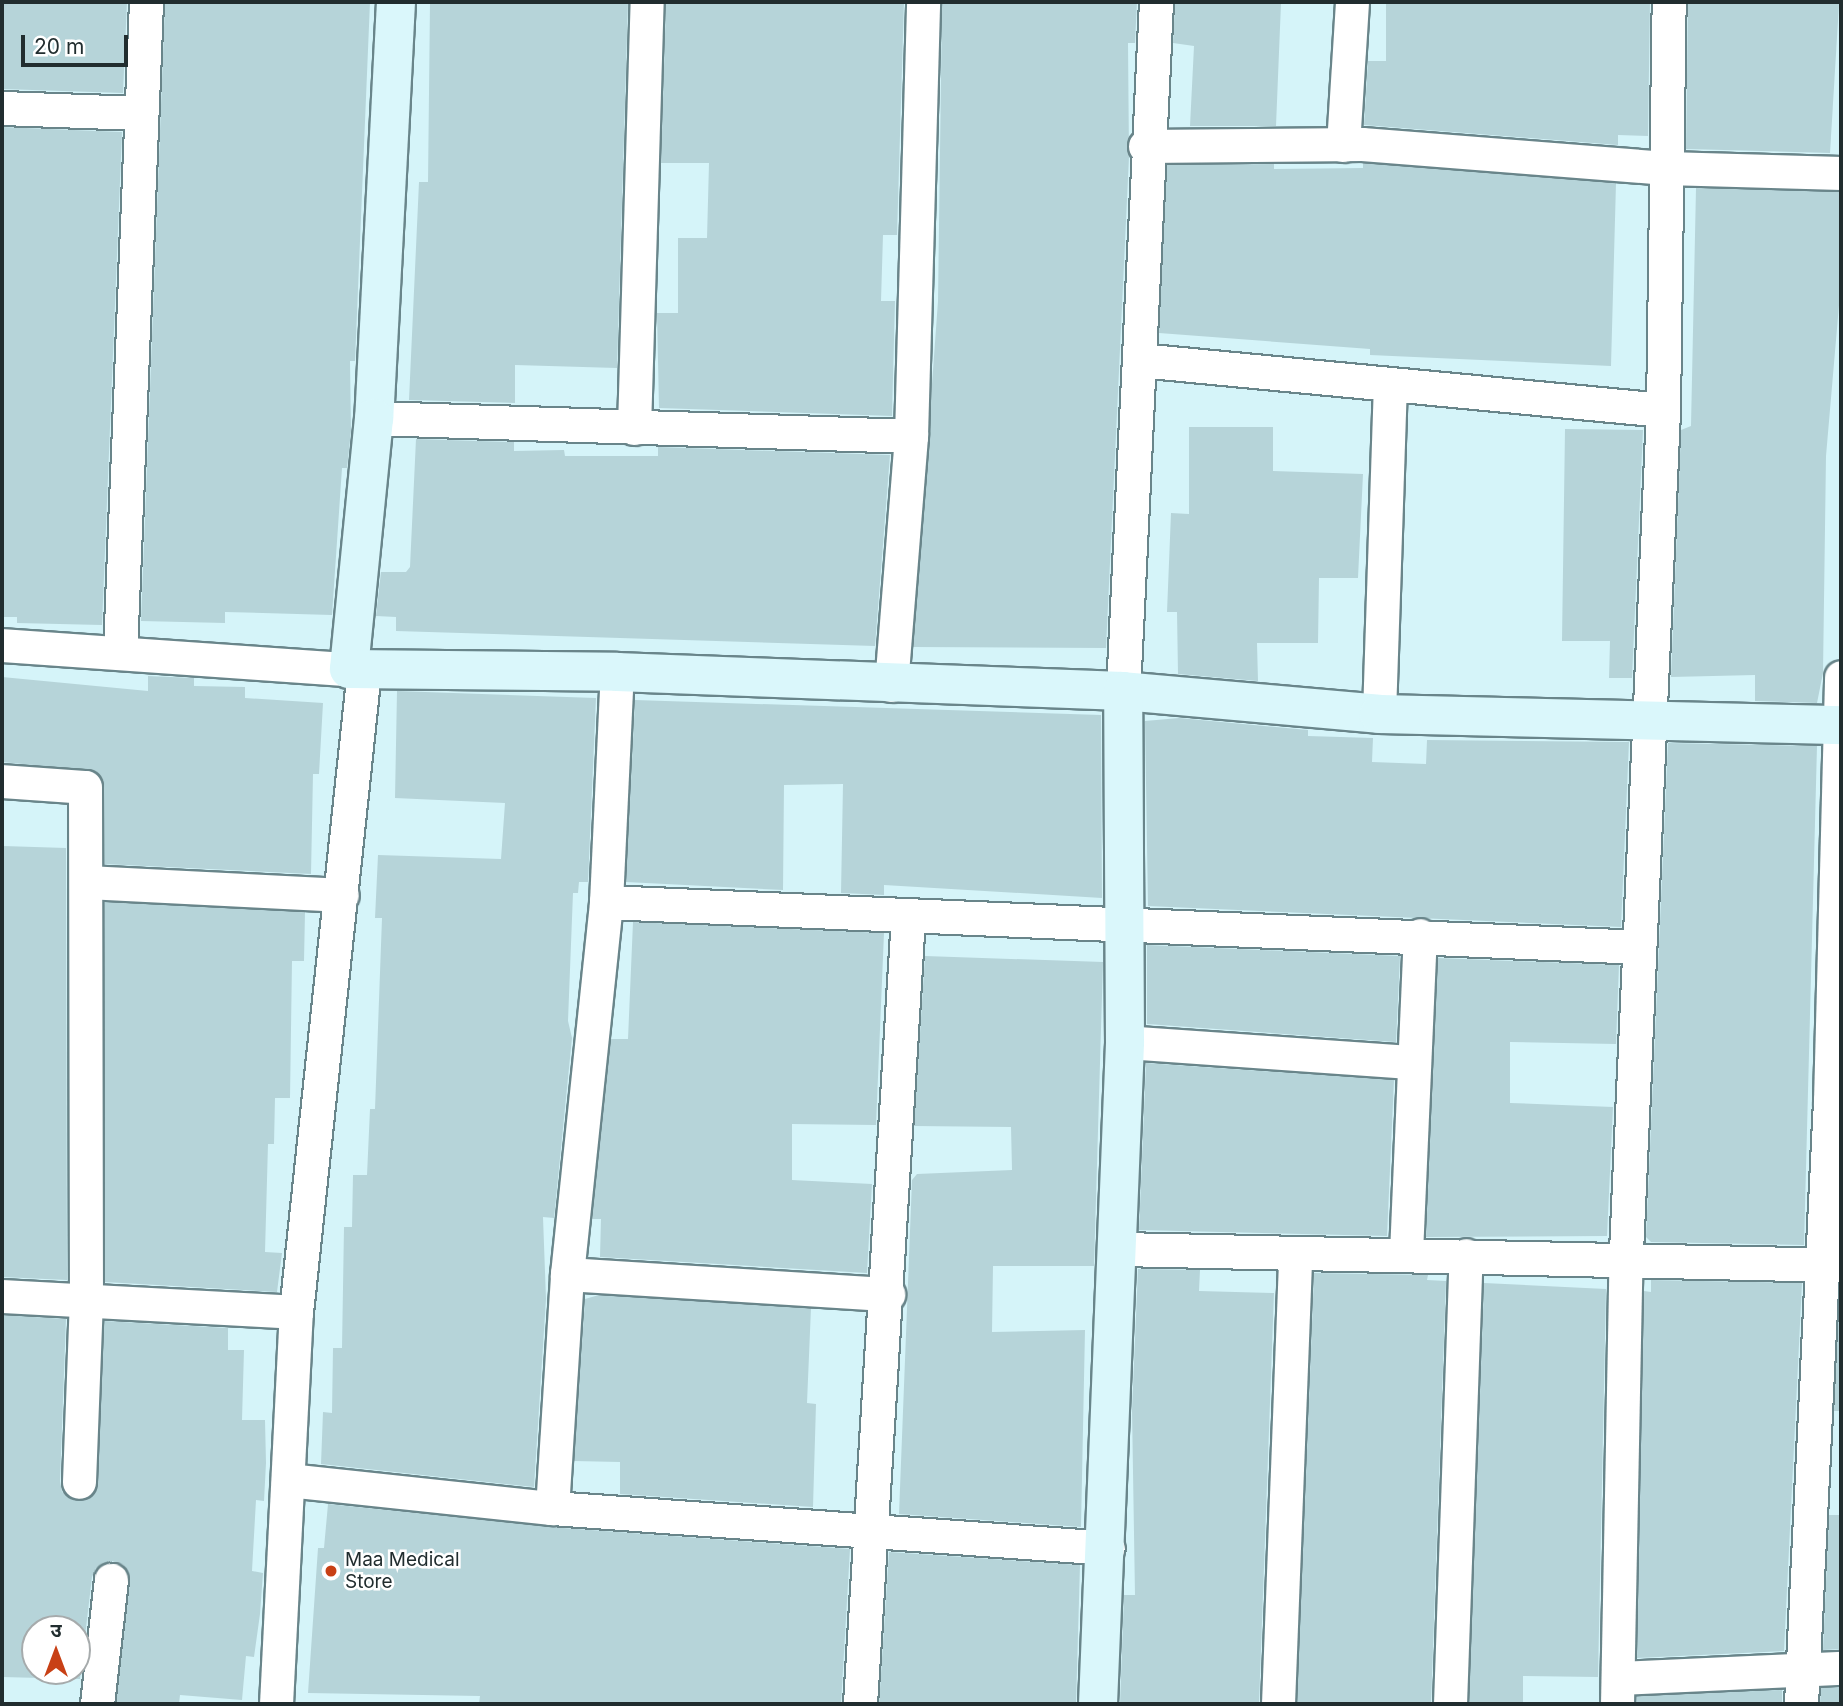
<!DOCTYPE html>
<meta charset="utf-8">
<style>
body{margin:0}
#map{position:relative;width:1843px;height:1706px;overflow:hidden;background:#d5f4f9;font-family:Inter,"Noto Sans Devanagari",sans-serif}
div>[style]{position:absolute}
.building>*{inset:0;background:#b6d4d9}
.roads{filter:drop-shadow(2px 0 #69858a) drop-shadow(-2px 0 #69858a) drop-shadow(0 2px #69858a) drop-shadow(0 -2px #69858a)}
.street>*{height:33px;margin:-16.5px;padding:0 16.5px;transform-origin:16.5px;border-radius:16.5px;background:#fff}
.secondary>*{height:38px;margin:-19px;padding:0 19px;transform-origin:19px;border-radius:19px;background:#daf7fb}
.dots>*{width:19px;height:19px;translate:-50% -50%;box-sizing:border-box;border:4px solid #fff;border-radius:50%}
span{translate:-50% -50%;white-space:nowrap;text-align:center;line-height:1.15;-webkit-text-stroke:5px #fff;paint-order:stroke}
.poi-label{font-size:19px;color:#212d2f}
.left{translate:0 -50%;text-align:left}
.frame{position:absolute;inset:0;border:4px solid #212d2f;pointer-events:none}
.north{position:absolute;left:21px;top:1615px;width:70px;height:70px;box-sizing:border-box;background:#fff;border:2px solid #a6abac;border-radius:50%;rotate:0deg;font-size:19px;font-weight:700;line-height:28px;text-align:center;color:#212d2f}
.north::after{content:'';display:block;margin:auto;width:24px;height:32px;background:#c84015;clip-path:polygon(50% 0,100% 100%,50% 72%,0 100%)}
.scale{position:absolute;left:21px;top:35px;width:107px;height:32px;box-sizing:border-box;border:4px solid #212d2f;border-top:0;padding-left:9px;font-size:21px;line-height:24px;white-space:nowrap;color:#212d2f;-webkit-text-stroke:5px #fff;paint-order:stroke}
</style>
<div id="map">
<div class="building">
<i style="clip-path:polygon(2px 2px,127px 2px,123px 93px,2px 89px)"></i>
<i style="clip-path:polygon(165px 2px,370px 2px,355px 361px,350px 361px,351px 431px,347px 468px,342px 468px,332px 615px,225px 612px,225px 623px,141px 621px)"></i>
<i style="clip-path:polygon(430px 2px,628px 2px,617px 368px,515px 365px,515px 403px,409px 400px,419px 182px,428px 182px)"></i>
<i style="clip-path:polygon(666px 2px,904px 2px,897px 235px,883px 235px,881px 301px,895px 301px,892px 416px,659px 408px,657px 313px,678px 313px,678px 238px,707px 238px,709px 163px,661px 163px)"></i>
<i style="clip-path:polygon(942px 2px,1137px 2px,1135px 43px,1128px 43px,1129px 157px,1106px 648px,913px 647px,938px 301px)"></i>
<i style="clip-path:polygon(1175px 2px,1281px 3px,1276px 126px,1190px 126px,1194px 46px,1173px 43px)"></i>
<i style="clip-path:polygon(1386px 2px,1650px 2px,1648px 136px,1618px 135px,1618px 145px,1364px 125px,1368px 61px,1386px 61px)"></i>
<i style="clip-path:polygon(1688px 2px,1839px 4px,1830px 153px,1686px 149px)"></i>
<i style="clip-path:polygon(2px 127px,122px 132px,102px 625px,17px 623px,17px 617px,2px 617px)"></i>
<i style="clip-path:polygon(1363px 163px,1616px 183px,1611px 366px,1370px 355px,1370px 349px,1159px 333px,1167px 165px,1274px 164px,1274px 169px,1363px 168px)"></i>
<i style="clip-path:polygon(1696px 188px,1839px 192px,1841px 282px,1826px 456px,1823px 673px,1817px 703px,1755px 701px,1755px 675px,1671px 677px,1681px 430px,1691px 426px)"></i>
<i style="clip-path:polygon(1189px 427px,1273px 427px,1273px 471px,1363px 474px,1358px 578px,1319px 578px,1318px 643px,1257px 643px,1258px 681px,1178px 674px,1177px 612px,1167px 612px,1171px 513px,1189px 514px)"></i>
<i style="clip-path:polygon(1565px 429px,1643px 430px,1632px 678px,1609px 678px,1610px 641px,1562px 641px)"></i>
<i style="clip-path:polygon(416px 439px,514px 442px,514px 451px,564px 450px,565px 456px,658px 456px,658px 447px,890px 455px,875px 646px,396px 631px,396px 617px,376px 616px,381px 572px,406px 572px,410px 567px)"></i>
<i style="clip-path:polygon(148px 676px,194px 678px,194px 686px,245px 687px,245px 698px,323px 703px,319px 774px,313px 774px,311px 874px,104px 864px,104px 787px,96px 771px,2px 762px,2px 677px,148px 691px)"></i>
<i style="clip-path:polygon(397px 691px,596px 698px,588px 882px,579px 882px,578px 893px,573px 893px,568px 1021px,572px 1038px,554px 1218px,543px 1217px,546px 1299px,534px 1487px,321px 1464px,323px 1412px,332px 1413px,333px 1348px,342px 1348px,344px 1227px,352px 1227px,353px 1175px,367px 1175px,370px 1109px,375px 1109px,382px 918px,375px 918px,378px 855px,501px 859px,505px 803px,395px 798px)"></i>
<i style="clip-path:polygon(635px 700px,1101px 715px,1102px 898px,884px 885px,884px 895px,841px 893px,843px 784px,784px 785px,783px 890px,626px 882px)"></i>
<i style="clip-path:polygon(1179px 718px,1308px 730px,1308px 736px,1373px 738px,1372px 762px,1426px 764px,1427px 740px,1629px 742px,1621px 927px,1148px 906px,1145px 721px)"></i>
<i style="clip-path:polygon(1668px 743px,1817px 746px,1804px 1245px,1651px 1242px,1646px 1237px)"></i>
<i style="clip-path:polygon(3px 846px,66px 848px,67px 1280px,2px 1277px)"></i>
<i style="clip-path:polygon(104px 902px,305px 912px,304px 961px,292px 961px,290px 1098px,275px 1098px,274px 1144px,268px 1144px,265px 1252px,282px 1253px,277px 1292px,105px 1282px)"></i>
<i style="clip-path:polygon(633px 922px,884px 933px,876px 1125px,792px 1124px,792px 1180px,872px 1184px,867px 1273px,600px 1257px,601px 1219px,592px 1219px,611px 1039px,628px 1039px)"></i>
<i style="clip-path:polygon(1147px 945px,1400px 956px,1396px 1042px,1147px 1024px)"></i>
<i style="clip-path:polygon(925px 956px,1103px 962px,1094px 1266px,993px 1266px,992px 1332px,1085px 1330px,1081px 1527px,899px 1514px,912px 1180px,917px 1174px,1012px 1170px,1011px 1127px,914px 1126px)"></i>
<i style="clip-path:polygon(1438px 958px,1619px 965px,1616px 1044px,1510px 1042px,1510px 1103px,1613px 1107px,1607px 1236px,1426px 1237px)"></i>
<i style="clip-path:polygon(1146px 1063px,1394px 1080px,1387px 1236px,1139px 1230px)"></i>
<i style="clip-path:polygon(1138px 1269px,1200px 1270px,1199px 1291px,1274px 1293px,1259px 1704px,1120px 1704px,1124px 1595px,1135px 1595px,1132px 1410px)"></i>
<i style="clip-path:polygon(1314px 1273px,1428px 1275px,1427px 1280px,1446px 1281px,1431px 1704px,1297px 1704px)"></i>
<i style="clip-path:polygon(1651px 1280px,1802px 1283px,1784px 1651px,1637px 1658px,1644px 1291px,1651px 1292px)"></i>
<i style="clip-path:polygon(1484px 1283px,1606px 1289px,1598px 1677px,1523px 1676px,1523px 1704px,1469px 1704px)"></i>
<i style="clip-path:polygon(1841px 1284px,1841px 1411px,1834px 1411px,1840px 1284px)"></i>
<i style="clip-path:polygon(599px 1295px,811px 1308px,807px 1403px,816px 1404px,813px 1507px,620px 1494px,620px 1462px,574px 1461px,585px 1299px)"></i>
<i style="clip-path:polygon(evenodd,2px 1315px,66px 1319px,60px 1481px,62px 1492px,78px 1501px,89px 1499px,98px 1483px,104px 1321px,228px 1328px,228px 1350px,244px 1350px,242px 1420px,265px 1420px,266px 1463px,264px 1501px,256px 1500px,252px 1571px,263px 1573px,260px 1614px,254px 1657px,246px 1656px,242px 1700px,180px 1695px,179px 1704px,116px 1704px,130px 1581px,123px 1565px,112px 1561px,96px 1568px,92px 1577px,80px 1679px,2px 1677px,2px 1315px,35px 1629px,77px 1629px,77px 1671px,35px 1671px,35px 1629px)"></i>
<i style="clip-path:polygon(328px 1504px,550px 1527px,850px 1549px,841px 1704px,479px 1704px,480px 1696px,308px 1693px,318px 1548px,324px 1548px)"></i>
<i style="clip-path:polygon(1829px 1515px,1841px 1515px,1841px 1649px,1823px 1650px)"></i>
<i style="clip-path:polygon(889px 1552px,1080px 1565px,1076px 1704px,879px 1704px)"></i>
<i style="clip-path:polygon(1841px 1687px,1841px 1704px,1820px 1704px,1821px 1688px)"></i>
<i style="clip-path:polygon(1782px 1690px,1782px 1704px,1636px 1704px,1636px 1696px)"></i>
</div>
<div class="roads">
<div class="street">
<i style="left:2px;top:108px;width:137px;rotate:2.1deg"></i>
<i style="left:1343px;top:145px;width:143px;rotate:-86.4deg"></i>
<i style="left:1145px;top:146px;width:217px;rotate:-0.5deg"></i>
<i style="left:1362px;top:144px;width:305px;rotate:4.5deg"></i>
<i style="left:1666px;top:168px;width:175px;rotate:1.6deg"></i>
<i style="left:1139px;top:360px;width:526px;rotate:5.45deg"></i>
<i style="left:374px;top:418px;width:537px;rotate:1.92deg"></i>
<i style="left:634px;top:428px;width:426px;rotate:-88.3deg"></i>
<i style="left:2px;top:645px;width:348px;rotate:4deg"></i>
<i style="left:120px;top:652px;width:651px;rotate:-87.71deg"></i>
<i style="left:891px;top:685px;width:250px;rotate:-85.4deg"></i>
<i style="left:911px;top:436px;width:434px;rotate:-88.4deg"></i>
<i style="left:1123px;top:691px;width:690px;rotate:-87.26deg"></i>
<i style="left:1379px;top:714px;width:330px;rotate:-88.1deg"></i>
<i style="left:2px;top:781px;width:83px;rotate:4.1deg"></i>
<i style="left:85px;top:787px;width:512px;rotate:89.89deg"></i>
<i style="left:86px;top:1299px;width:183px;rotate:92.2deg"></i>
<i style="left:88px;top:882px;width:254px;rotate:2.9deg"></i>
<i style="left:606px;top:902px;width:1034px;rotate:2.49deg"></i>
<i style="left:1125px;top:1042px;width:287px;rotate:4deg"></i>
<i style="left:1120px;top:1249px;width:721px;rotate:1.27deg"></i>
<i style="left:1406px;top:1253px;width:318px;rotate:-87.5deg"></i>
<i style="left:567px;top:1274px;width:322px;rotate:3.6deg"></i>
<i style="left:2px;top:1296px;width:294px;rotate:3.1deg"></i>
<i style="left:288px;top:1480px;width:265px;rotate:6.1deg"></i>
<i style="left:552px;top:1508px;width:557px;rotate:4.11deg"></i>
<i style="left:552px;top:1508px;width:234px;rotate:-86.3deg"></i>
<i style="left:567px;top:1274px;width:374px;rotate:-84deg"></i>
<i style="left:606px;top:902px;width:230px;rotate:-87.3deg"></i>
<i style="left:1619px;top:1678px;width:222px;rotate:-2.6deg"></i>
<i style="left:97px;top:1704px;width:125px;rotate:-83.6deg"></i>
<i style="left:276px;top:1704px;width:393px;rotate:-87.1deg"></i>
<i style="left:296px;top:1312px;width:646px;rotate:-83.95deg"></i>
<i style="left:860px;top:1704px;width:789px;rotate:-86.51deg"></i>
<i style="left:1278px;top:1704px;width:450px;rotate:-87.8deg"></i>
<i style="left:1450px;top:1704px;width:449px;rotate:-88deg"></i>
<i style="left:1617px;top:1704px;width:452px;rotate:-88.9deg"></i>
<i style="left:1626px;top:1252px;width:843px;rotate:-87.48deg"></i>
<i style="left:1663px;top:410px;width:408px;rotate:-89.2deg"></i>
<i style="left:1801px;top:1704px;width:604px;rotate:-87.25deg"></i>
<i style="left:1830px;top:1101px;width:424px;rotate:-88.5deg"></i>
</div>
<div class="secondary">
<i style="left:396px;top:2px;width:417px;rotate:93deg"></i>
<i style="left:374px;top:418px;width:252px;rotate:95.7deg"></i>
<i style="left:349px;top:669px;width:268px;rotate:0.6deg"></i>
<i style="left:617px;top:672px;width:506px;rotate:2.15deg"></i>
<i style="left:1123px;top:691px;width:257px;rotate:5.1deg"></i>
<i style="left:1379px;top:714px;width:462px;rotate:1.4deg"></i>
<i style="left:1098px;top:1704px;width:663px;rotate:-87.66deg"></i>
<i style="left:1125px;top:1042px;width:351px;rotate:-90.3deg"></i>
</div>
</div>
<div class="dots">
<i style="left:331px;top:1571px;background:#c84015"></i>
</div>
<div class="poi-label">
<span class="left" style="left:345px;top:1571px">Maa Medical<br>Store</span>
</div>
<div class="frame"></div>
<div class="north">उ</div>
<div class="scale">20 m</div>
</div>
